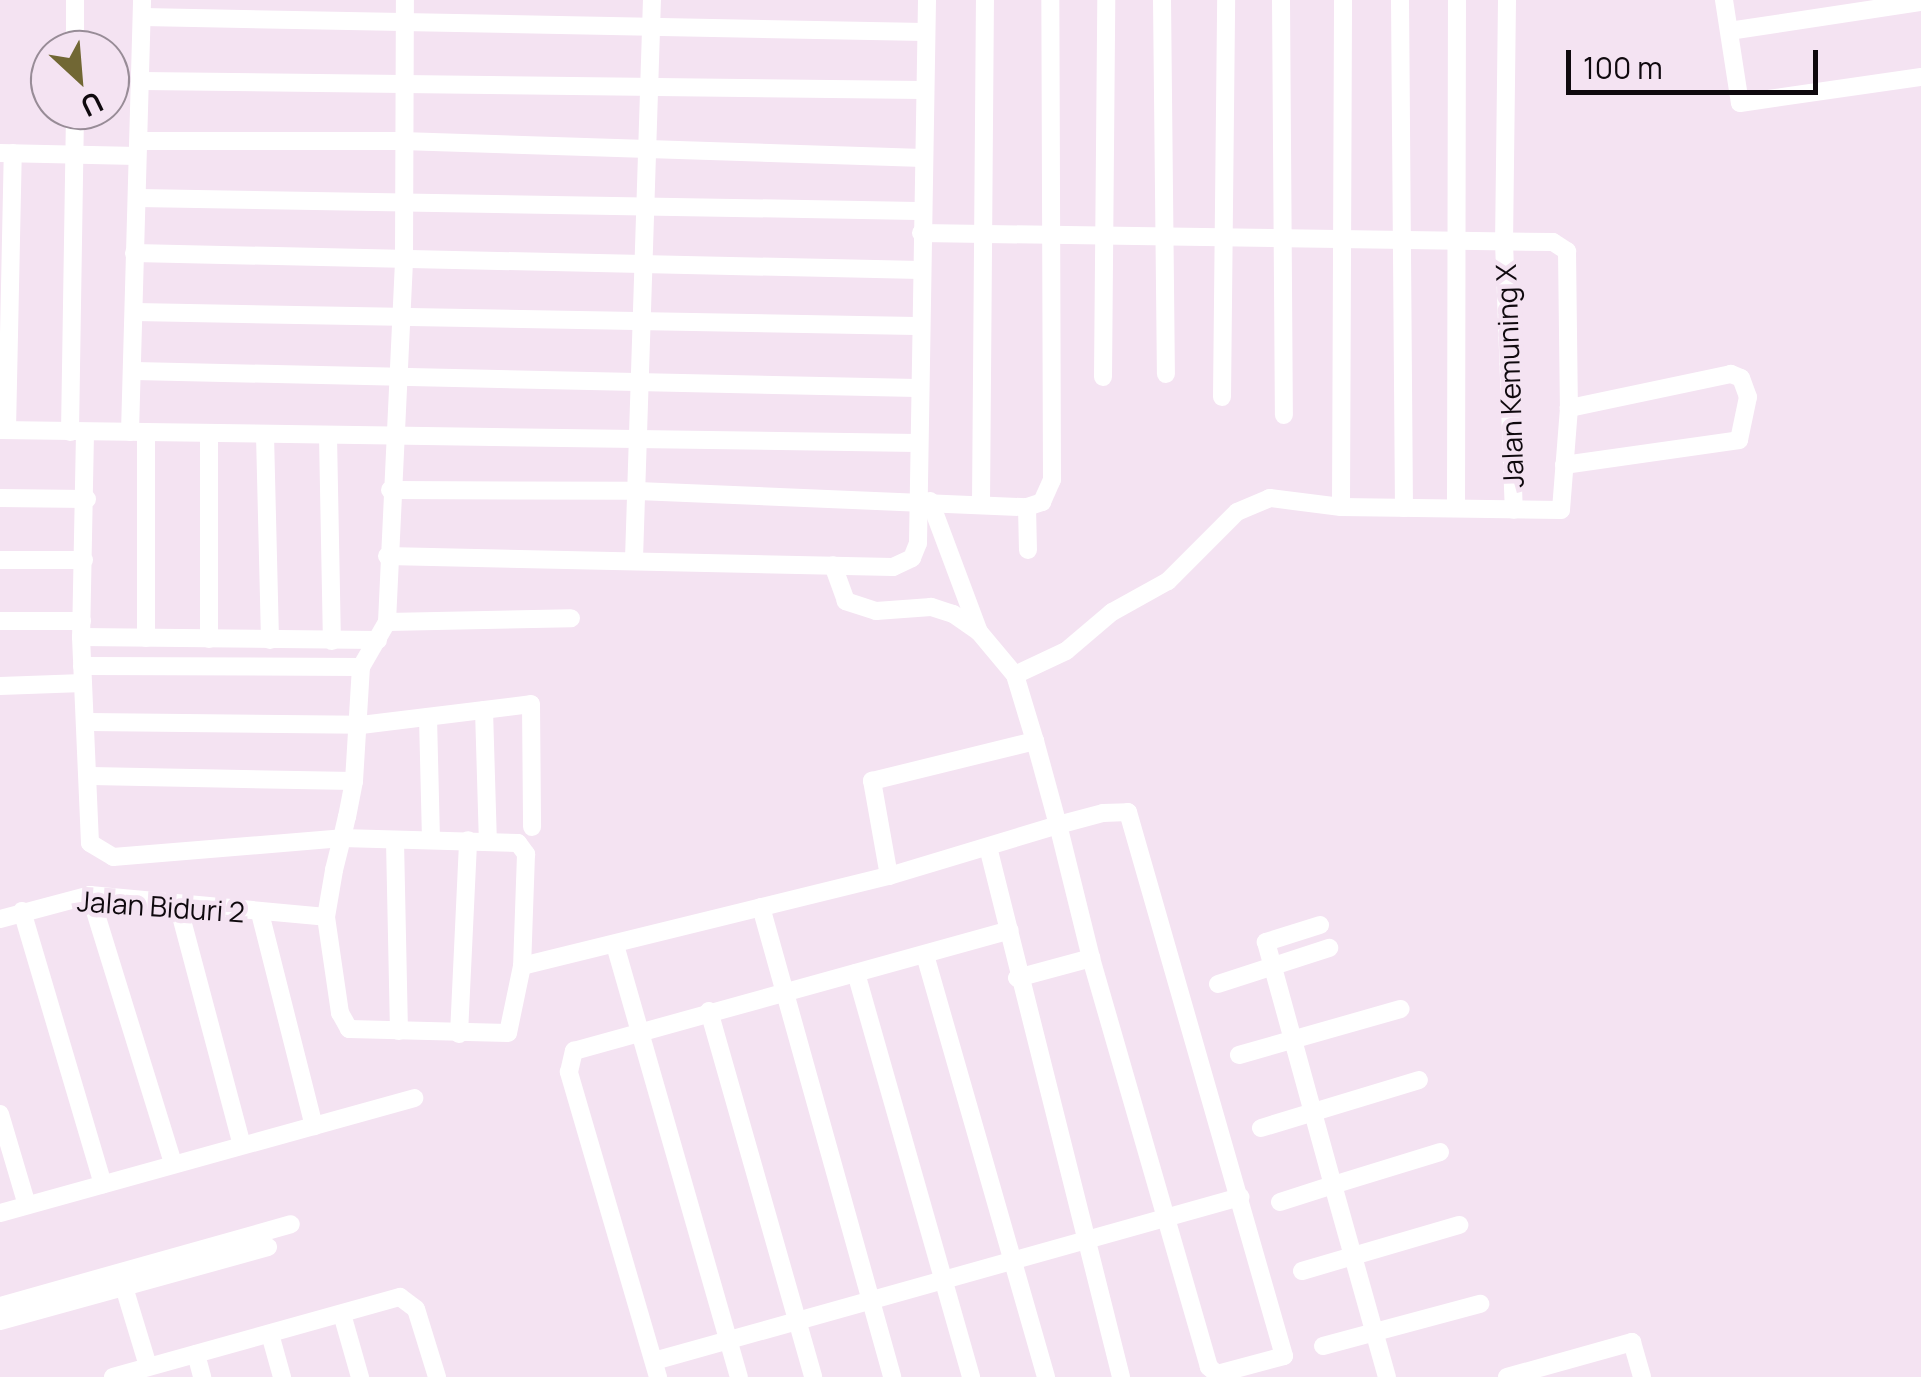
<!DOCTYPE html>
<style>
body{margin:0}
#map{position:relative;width:1921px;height:1377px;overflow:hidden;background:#f4e3f2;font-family:Manrope,sans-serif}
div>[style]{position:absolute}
.minor>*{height:18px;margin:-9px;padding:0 9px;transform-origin:9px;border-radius:9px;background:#fff}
span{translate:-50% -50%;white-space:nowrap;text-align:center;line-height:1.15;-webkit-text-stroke:9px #f4e3f2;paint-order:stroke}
.street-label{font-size:28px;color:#0f090e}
.north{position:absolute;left:30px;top:30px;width:100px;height:100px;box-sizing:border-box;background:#f4e3f2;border:2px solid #988c97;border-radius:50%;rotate:154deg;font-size:28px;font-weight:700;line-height:40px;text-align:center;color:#0f090e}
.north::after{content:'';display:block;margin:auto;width:35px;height:45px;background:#716734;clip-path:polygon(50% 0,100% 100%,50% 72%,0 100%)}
.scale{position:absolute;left:1566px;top:50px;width:252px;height:45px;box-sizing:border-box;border:5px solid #0f090e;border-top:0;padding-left:12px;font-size:30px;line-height:35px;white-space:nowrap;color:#0f090e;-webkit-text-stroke:8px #f4e3f2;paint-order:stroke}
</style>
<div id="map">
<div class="minor">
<i style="left:1162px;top:0;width:374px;rotate:89.4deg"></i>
<i style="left:1281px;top:0;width:415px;rotate:89.6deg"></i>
<i style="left:1400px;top:0;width:508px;rotate:89.55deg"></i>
<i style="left:1507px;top:0;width:242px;rotate:90.7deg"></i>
<i style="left:1504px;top:242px;width:268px;rotate:87.9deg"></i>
<i style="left:1724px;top:0;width:104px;rotate:81.2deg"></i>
<i style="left:1740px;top:103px;width:183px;rotate:-8.2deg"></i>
<i style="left:143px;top:17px;width:782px;rotate:1.1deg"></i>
<i style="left:1729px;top:31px;width:194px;rotate:-8.6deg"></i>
<i style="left:75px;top:50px;width:50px;rotate:-90deg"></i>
<i style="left:142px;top:81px;width:781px;rotate:0.66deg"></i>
<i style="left:139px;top:141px;width:263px"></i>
<i style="left:402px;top:141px;width:521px;rotate:1.87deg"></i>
<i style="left:0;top:153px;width:137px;rotate:1.3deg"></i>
<i style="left:138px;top:198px;width:780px;rotate:0.95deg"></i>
<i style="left:921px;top:233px;width:632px;rotate:0.82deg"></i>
<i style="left:1553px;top:242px;width:17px;rotate:33deg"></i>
<i style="left:1567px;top:251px;width:157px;rotate:89.3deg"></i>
<i style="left:1569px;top:408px;width:102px;rotate:94.5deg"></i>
<i style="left:1561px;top:510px;width:220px;rotate:-179.2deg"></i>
<i style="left:1341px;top:507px;width:72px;rotate:-172.8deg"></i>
<i style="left:1270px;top:498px;width:36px;rotate:157deg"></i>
<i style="left:1237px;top:512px;width:98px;rotate:135deg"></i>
<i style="left:1168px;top:581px;width:64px;rotate:151deg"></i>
<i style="left:1112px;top:612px;width:60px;rotate:139.7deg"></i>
<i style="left:1066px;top:651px;width:56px;rotate:154.8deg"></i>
<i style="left:134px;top:253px;width:787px;rotate:1.24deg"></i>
<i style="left:135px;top:312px;width:781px;rotate:1.03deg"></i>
<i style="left:135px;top:371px;width:782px;rotate:1.25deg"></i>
<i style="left:1103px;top:377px;width:377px;rotate:-89.5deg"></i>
<i style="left:1222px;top:397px;width:397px;rotate:-89.4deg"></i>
<i style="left:0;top:430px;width:917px;rotate:0.81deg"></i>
<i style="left:7px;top:430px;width:277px;rotate:-88.8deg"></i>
<i style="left:70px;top:432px;width:322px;rotate:-89.1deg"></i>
<i style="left:130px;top:432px;width:432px;rotate:-88.4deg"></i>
<i style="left:85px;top:433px;width:204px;rotate:91.1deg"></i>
<i style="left:81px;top:637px;width:206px;rotate:87.5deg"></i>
<i style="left:90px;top:843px;width:27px;rotate:31deg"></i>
<i style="left:113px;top:857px;width:230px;rotate:-4.7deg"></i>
<i style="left:342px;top:838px;width:176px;rotate:1.6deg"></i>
<i style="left:518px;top:843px;width:14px;rotate:54deg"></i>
<i style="left:526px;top:854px;width:112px;rotate:92deg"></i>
<i style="left:522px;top:966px;width:68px;rotate:101.8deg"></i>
<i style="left:508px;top:1033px;width:159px;rotate:-178.6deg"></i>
<i style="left:349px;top:1029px;width:18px;rotate:-119deg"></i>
<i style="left:340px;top:1013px;width:97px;rotate:-98.3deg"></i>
<i style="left:326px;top:917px;width:48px;rotate:-80.3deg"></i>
<i style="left:334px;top:870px;width:33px;rotate:-76deg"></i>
<i style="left:342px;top:838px;width:22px;rotate:-77deg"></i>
<i style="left:347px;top:817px;width:37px;rotate:-79deg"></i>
<i style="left:354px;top:781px;width:114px;rotate:-86.5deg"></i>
<i style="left:361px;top:667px;width:52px;rotate:-60deg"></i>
<i style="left:387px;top:622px;width:362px;rotate:-87.3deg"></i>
<i style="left:404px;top:260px;width:260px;rotate:-89.8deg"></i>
<i style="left:146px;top:434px;width:204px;rotate:90deg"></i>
<i style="left:265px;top:435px;width:205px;rotate:88.6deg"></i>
<i style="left:328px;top:436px;width:205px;rotate:88.9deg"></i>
<i style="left:1564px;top:465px;width:177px;rotate:-8.1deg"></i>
<i style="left:1739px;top:440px;width:44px;rotate:-78.2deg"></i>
<i style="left:1748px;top:397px;width:20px;rotate:-110deg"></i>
<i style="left:1741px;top:378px;width:11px;rotate:-158deg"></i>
<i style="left:1731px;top:374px;width:166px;rotate:168.1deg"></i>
<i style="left:390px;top:490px;width:248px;rotate:0.2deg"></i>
<i style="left:638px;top:491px;width:389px;rotate:2.4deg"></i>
<i style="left:1027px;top:507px;width:16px;rotate:-18deg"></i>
<i style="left:1042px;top:502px;width:24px;rotate:-66deg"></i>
<i style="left:1052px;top:480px;width:480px;rotate:-90.2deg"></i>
<i style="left:0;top:498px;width:87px;rotate:0.7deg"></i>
<i style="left:930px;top:501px;width:140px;rotate:69.5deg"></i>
<i style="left:981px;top:504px;width:504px;rotate:-89.55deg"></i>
<i style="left:1456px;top:505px;width:505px;rotate:-89.89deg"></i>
<i style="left:1027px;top:507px;width:43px;rotate:88.7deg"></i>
<i style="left:1341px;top:507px;width:507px;rotate:-89.77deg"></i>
<i style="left:387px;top:556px;width:506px;rotate:1.25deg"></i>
<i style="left:893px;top:567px;width:21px;rotate:-25deg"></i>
<i style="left:912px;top:558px;width:16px;rotate:-68deg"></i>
<i style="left:918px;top:543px;width:543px;rotate:-89.05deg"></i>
<i style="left:634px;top:559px;width:559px;rotate:-88.16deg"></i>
<i style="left:0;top:560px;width:84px"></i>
<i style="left:0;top:621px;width:82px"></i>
<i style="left:387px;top:622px;width:184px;rotate:-1.2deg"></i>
<i style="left:81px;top:637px;width:297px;rotate:0.6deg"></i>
<i style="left:209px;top:639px;width:204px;rotate:-90deg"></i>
<i style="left:82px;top:666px;width:279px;rotate:0.2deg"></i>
<i style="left:0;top:686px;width:83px;rotate:-2.1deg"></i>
<i style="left:484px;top:710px;width:131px;rotate:88.3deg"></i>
<i style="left:428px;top:717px;width:123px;rotate:88.6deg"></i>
<i style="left:88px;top:722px;width:273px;rotate:0.6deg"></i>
<i style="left:361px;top:725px;width:171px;rotate:-7deg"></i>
<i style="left:531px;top:704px;width:123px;rotate:89.5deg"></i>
<i style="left:91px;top:776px;width:263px;rotate:1.1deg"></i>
<i style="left:395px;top:841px;width:190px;rotate:88.8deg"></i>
<i style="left:988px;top:847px;width:546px;rotate:75.91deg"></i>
<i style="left:889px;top:876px;width:97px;rotate:-100.1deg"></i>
<i style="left:872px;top:781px;width:168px;rotate:-13.8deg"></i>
<i style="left:90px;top:895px;width:281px;rotate:72.8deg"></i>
<i style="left:178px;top:905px;width:248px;rotate:75.1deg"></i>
<i style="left:761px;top:907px;width:488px;rotate:74.4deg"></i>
<i style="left:22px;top:911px;width:285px;rotate:73.5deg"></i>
<i style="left:260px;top:913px;width:220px;rotate:75.8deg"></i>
<i style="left:0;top:919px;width:93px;rotate:-14.9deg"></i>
<i style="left:90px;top:895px;width:237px;rotate:5.3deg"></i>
<i style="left:1320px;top:925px;width:57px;rotate:162.5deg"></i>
<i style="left:1266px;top:942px;width:252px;rotate:74.6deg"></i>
<i style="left:1333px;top:1185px;width:112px;rotate:-17.1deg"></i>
<i style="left:615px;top:945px;width:449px;rotate:74deg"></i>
<i style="left:925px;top:955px;width:439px;rotate:74deg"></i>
<i style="left:522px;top:966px;width:378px;rotate:-13.8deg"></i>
<i style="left:889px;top:876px;width:177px;rotate:-16.8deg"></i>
<i style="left:1058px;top:825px;width:47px;rotate:-14.9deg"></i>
<i style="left:1103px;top:813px;width:25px;rotate:-2deg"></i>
<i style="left:1128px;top:812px;width:566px;rotate:74deg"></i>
<i style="left:1284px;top:1356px;width:69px;rotate:165deg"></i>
<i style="left:1217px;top:1374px;width:11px;rotate:-139deg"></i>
<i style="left:1209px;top:1367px;width:426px;rotate:-106.1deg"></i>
<i style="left:1091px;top:958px;width:137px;rotate:-103.9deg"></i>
<i style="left:1058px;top:825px;width:87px;rotate:-105.3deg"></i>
<i style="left:1035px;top:741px;width:69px;rotate:-106.9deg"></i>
<i style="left:1015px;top:675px;width:56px;rotate:-129.9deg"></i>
<i style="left:979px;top:632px;width:32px;rotate:-145deg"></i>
<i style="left:953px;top:614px;width:23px;rotate:-162deg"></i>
<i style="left:931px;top:607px;width:55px;rotate:175.8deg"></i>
<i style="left:876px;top:611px;width:32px;rotate:-162deg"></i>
<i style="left:846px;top:601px;width:38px;rotate:-110deg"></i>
<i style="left:856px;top:973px;width:420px;rotate:74.1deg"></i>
<i style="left:1017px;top:978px;width:77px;rotate:-15.1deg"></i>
<i style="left:1218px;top:984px;width:117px;rotate:-18deg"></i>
<i style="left:709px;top:1011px;width:380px;rotate:74.1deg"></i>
<i style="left:459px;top:1034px;width:194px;rotate:-87.3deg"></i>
<i style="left:1239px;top:1055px;width:168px;rotate:-15.9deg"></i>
<i style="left:0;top:1114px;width:95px;rotate:73.5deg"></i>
<i style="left:1261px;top:1128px;width:165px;rotate:-16.9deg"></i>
<i style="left:1280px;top:1202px;width:56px;rotate:-17.8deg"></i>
<i style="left:1333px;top:1185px;width:199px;rotate:74.3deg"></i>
<i style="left:0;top:1213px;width:430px;rotate:-15.5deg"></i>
<i style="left:1302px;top:1271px;width:164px;rotate:-16.3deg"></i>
<i style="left:124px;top:1287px;width:83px;rotate:73.1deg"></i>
<i style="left:0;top:1306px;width:302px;rotate:-15.7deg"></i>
<i style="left:342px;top:1314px;width:66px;rotate:74.1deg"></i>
<i style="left:0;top:1321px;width:278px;rotate:-15.4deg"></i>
<i style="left:270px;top:1334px;width:45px;rotate:74.4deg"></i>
<i style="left:1323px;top:1346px;width:163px;rotate:-15deg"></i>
<i style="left:196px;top:1354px;width:24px;rotate:75deg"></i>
<i style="left:654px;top:1361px;width:609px;rotate:-15.63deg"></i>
<i style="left:113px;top:1377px;width:298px;rotate:-15.6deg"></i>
<i style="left:400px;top:1297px;width:20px;rotate:37deg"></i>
<i style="left:416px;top:1309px;width:71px;rotate:72.8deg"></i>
<i style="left:658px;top:1377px;width:318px;rotate:-106.3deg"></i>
<i style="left:569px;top:1072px;width:22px;rotate:-77deg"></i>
<i style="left:574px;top:1051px;width:452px;rotate:-15.5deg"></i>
<i style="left:1507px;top:1377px;width:130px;rotate:-15.6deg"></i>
<i style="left:1632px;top:1342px;width:36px;rotate:74deg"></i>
</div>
<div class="street-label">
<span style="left:1509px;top:376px;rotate:-92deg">Jalan Kemuning X</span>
<span style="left:161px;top:906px;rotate:4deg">Jalan Biduri 2</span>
</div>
<div class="north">U</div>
<div class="scale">100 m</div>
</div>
